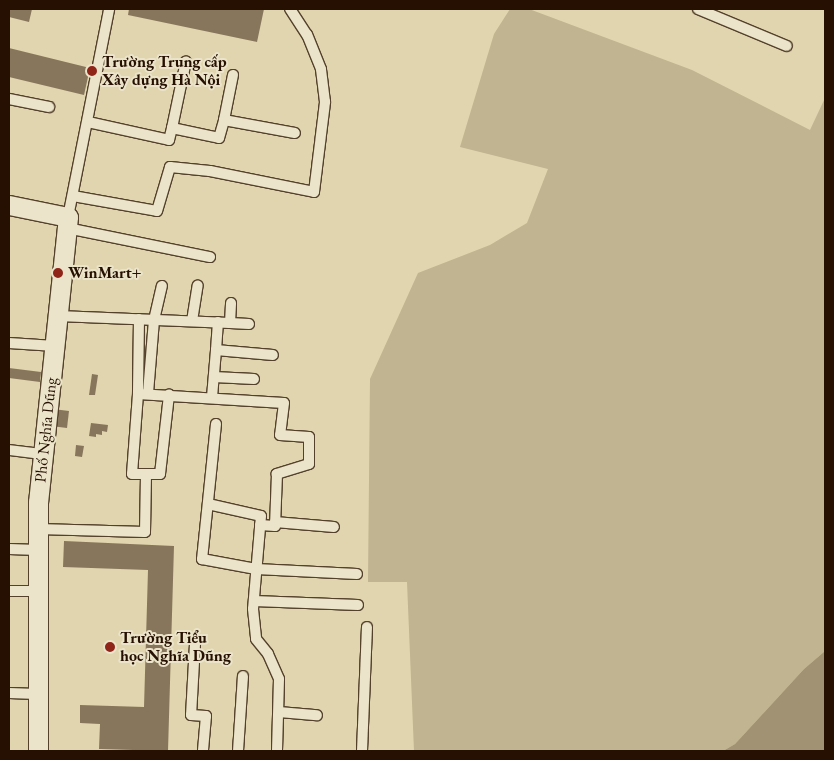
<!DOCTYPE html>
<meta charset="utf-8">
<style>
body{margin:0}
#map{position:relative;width:834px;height:760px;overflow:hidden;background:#e0d5ae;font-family:"EB Garamond",serif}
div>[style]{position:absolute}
.green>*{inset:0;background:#c0b491}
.water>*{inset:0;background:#a19273}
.building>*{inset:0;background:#87765b}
.roads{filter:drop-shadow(1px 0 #54412c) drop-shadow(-1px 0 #54412c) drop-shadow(0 1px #54412c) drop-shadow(0 -1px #54412c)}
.service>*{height:10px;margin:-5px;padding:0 5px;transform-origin:5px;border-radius:5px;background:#ebe4ca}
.minor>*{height:19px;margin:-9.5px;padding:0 9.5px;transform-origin:9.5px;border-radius:9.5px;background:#ebe4ca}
.dots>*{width:14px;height:14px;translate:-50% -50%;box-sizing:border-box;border:2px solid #ebe4ca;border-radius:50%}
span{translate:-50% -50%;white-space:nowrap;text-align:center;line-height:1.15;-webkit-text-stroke:4px #ebe4ca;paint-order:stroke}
.poi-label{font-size:16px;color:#261001;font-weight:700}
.left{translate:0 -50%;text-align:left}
.street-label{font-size:16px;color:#261001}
.frame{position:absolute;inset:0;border:10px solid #261001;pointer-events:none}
</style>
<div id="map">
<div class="green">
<i style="clip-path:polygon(510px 9px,529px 9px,692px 70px,810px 130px,825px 98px,825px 651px,804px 669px,735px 744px,723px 751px,414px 751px,407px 582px,368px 582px,370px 379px,418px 273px,490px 245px,527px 223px,548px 169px,460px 147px,494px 34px)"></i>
</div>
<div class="water">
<i style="clip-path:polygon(825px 651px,825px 751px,723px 751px,735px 744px,804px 669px)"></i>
</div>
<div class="building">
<i style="clip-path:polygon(9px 9px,32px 9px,29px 22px,9px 17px)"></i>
<i style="clip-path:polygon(129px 9px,264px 9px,257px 42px,128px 15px)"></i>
<i style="clip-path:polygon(9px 48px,90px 68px,84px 95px,9px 77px)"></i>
<i style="clip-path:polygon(9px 368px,41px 372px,40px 382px,9px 378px)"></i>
<i style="clip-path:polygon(92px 374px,98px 375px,95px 395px,89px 395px)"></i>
<i style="clip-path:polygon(53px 409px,69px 411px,67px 428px,51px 426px)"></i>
<i style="clip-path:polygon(91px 423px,108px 425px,107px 432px,102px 431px,102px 435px,96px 434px,96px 437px,89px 436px)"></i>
<i style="clip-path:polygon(76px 445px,84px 446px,82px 457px,75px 456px)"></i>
<i style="clip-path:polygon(64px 541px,174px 546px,168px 751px,99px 749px,100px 724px,80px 723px,80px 705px,144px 707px,148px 570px,63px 567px)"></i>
</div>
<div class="roads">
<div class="service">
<i style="left:698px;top:9px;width:96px;rotate:22.6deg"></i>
<i style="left:9px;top:99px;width:41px;rotate:11.3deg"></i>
<i style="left:224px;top:120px;width:46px;rotate:-78.7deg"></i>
<i style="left:88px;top:122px;width:83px;rotate:12.5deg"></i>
<i style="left:169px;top:140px;width:12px;rotate:-76deg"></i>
<i style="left:172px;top:128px;width:48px;rotate:12deg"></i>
<i style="left:219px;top:138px;width:19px;rotate:-74deg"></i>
<i style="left:224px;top:120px;width:72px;rotate:10.4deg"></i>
<i style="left:172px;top:128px;width:68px;rotate:-78.2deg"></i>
<i style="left:73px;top:196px;width:85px;rotate:10.1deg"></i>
<i style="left:157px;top:211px;width:46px;rotate:-73.5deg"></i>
<i style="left:170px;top:167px;width:40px;rotate:5.7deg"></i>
<i style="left:210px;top:171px;width:106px;rotate:11.4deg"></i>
<i style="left:314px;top:192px;width:91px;rotate:-83deg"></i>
<i style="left:325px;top:102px;width:33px;rotate:-97deg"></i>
<i style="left:321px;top:69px;width:37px;rotate:-112deg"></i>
<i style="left:307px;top:35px;width:31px;rotate:-123deg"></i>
<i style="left:68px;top:217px;width:212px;rotate:-78.8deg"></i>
<i style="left:67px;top:228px;width:146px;rotate:11.5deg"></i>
<i style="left:58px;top:316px;width:172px;rotate:2.3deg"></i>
<i style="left:230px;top:323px;width:20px;rotate:-87deg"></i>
<i style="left:139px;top:319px;width:75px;rotate:90.8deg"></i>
<i style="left:138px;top:394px;width:146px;rotate:3.5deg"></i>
<i style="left:284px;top:403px;width:32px;rotate:97deg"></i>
<i style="left:280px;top:435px;width:29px;rotate:4deg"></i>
<i style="left:309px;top:437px;width:27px;rotate:90deg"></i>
<i style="left:309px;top:464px;width:34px;rotate:163deg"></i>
<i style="left:277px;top:474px;width:52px;rotate:92.2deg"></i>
<i style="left:275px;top:526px;width:15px;rotate:-176deg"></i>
<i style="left:192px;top:321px;width:36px;rotate:-81deg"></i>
<i style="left:230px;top:323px;width:19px;rotate:3deg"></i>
<i style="left:9px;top:343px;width:46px;rotate:3.7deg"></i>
<i style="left:216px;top:350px;width:28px;rotate:-86deg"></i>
<i style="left:214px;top:377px;width:40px;rotate:2.9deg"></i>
<i style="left:148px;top:393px;width:73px;rotate:-85.3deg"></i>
<i style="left:154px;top:320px;width:35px;rotate:-77deg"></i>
<i style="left:138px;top:394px;width:80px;rotate:94.3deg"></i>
<i style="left:132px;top:474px;width:28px"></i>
<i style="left:160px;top:474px;width:80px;rotate:-83.5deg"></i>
<i style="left:212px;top:397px;width:47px;rotate:-85.1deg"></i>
<i style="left:216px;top:350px;width:57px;rotate:5deg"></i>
<i style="left:216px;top:424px;width:136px;rotate:95.9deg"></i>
<i style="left:202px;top:559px;width:55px;rotate:10.5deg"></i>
<i style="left:256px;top:569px;width:101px;rotate:2.8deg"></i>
<i style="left:9px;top:450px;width:34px;rotate:7deg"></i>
<i style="left:208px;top:504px;width:54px;rotate:12.8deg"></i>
<i style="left:261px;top:516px;width:93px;rotate:94.9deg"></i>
<i style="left:253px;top:609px;width:30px;rotate:84deg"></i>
<i style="left:256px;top:639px;width:19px;rotate:51deg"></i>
<i style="left:268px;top:654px;width:27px;rotate:66deg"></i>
<i style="left:279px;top:679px;width:72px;rotate:91.6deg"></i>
<i style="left:275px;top:522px;width:59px;rotate:4.8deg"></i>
<i style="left:38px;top:529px;width:107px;rotate:1.6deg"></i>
<i style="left:145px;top:532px;width:58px;rotate:-89deg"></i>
<i style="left:9px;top:549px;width:29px;rotate:2deg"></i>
<i style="left:9px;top:591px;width:29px"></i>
<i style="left:254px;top:601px;width:104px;rotate:2.2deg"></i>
<i style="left:195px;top:644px;width:71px;rotate:93.2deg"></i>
<i style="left:191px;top:715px;width:15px;rotate:4deg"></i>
<i style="left:206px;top:716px;width:35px;rotate:95deg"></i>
<i style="left:9px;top:693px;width:28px;rotate:2deg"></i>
<i style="left:279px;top:712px;width:38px;rotate:5deg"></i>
<i style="left:238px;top:751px;width:75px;rotate:-86.2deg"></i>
<i style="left:362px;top:751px;width:124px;rotate:-87.7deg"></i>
</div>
<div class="minor">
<i style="left:9px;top:205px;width:60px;rotate:11.5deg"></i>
<i style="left:68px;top:217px;width:287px;rotate:96deg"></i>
<i style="left:38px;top:502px;width:249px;rotate:90deg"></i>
</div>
</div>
<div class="dots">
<i style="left:92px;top:71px;background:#8f2418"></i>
<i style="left:58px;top:273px;background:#8f2418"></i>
<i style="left:110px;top:647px;background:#8f2418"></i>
</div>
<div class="poi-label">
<span class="left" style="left:102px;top:71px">Trường Trung cấp<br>Xây dựng Hà Nội</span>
<span class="left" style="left:68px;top:273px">WinMart+</span>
<span class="left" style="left:120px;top:647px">Trường Tiểu<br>học Nghĩa Dũng</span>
</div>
<div class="street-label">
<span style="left:46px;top:430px;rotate:-84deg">Phố Nghĩa Dũng</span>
</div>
<div class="frame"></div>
</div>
